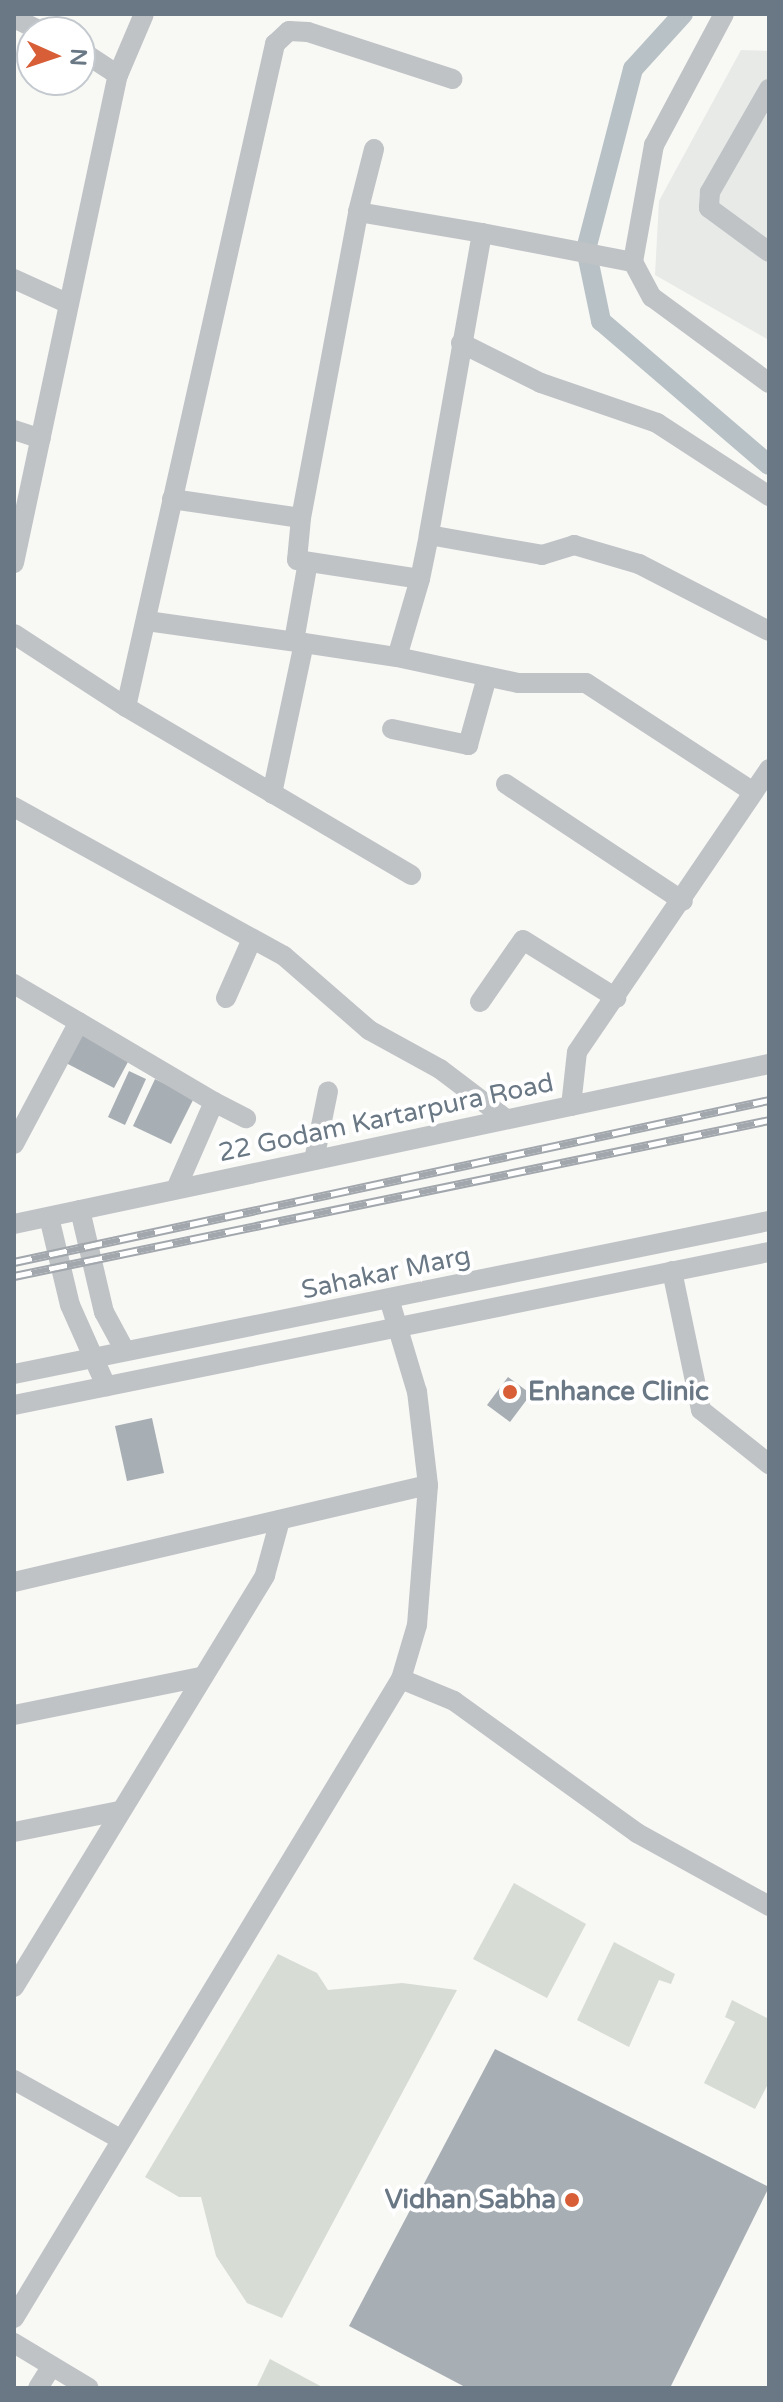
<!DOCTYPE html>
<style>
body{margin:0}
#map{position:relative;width:783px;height:2402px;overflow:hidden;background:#f8f8f5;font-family:"Varela Round",sans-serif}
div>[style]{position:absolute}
.built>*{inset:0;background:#e8eae8}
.green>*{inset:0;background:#d7dcd5}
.canal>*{height:20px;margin:-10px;padding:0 10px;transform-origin:10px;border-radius:10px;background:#b8c2c6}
.building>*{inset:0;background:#a7aeb4}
.minor>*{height:20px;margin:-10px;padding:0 10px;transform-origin:10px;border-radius:10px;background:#bfc3c6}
.rail>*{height:9px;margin-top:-4.5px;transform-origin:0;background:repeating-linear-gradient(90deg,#fff 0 18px,#a1a7ac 0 36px);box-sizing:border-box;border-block:2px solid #a1a7ac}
.dots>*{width:22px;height:22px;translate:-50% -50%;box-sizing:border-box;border:4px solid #fff;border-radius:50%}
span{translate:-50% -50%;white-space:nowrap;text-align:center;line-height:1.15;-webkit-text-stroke:8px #fff;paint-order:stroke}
.street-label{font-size:26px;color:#697884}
.poi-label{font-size:26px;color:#697884;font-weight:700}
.left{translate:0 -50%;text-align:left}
.right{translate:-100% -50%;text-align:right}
.frame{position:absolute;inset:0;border:16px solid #697884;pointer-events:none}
.north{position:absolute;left:16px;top:16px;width:80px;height:80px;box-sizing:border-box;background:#fff;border:2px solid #c3c9ce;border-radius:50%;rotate:93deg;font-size:22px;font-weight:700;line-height:32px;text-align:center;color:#697884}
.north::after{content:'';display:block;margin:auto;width:28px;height:36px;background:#d75e36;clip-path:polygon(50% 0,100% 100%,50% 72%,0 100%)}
</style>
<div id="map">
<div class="built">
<i style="clip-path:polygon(741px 50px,769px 51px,769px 340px,655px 275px,659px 201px)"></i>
</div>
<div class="green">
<i style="clip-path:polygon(514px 1883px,586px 1924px,547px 1998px,473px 1959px)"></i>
<i style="clip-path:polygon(614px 1942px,675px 1974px,671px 1984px,659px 1980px,629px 2047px,577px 2020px)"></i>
<i style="clip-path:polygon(278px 1954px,317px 1973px,328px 1990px,402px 1983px,457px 1990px,282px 2318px,247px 2303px,216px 2256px,201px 2197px,179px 2197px,145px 2177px)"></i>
<i style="clip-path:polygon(732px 2000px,769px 2019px,769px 2082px,755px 2109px,704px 2083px,735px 2022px,725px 2017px)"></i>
<i style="clip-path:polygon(270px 2359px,324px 2388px,256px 2388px)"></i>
</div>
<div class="canal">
<i style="left:683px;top:14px;width:74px;rotate:132.3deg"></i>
<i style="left:633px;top:69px;width:186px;rotate:104.6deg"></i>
<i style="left:586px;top:249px;width:74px;rotate:78.2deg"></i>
<i style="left:601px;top:321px;width:221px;rotate:40.6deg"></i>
</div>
<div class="building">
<i style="clip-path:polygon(82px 1034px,129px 1060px,114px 1088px,66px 1063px)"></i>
<i style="clip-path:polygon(129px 1071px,146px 1079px,125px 1125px,108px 1117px)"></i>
<i style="clip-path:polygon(155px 1079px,194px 1098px,171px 1144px,133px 1126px)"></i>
<i style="clip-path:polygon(508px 1377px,531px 1394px,510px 1422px,487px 1405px)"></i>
<i style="clip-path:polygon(152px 1418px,164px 1473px,127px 1481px,115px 1426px)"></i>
<i style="clip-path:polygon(495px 2049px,769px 2187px,670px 2388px,467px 2388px,349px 2326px)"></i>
</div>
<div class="minor">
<i style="left:724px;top:14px;width:149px;rotate:118.1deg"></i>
<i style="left:654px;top:145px;width:119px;rotate:100.2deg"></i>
<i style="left:633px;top:262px;width:40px;rotate:62deg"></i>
<i style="left:652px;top:297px;width:145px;rotate:36.3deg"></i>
<i style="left:14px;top:18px;width:32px;rotate:26deg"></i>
<i style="left:118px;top:75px;width:66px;rotate:-66.9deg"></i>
<i style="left:769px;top:89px;width:119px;rotate:119.8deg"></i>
<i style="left:710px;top:192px;width:16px;rotate:94deg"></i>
<i style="left:709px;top:208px;width:74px;rotate:36.3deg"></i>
<i style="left:358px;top:212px;width:65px;rotate:-75.7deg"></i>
<i style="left:482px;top:233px;width:154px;rotate:10.9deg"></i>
<i style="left:14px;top:279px;width:60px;rotate:24.4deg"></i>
<i style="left:461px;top:343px;width:89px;rotate:26.6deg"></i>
<i style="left:541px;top:383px;width:123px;rotate:19deg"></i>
<i style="left:657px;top:423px;width:134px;rotate:33.1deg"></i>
<i style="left:14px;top:430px;width:28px;rotate:18deg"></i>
<i style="left:172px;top:499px;width:130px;rotate:8.4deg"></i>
<i style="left:301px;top:518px;width:42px;rotate:95.4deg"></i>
<i style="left:297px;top:560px;width:124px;rotate:8.8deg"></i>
<i style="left:420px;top:579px;width:45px;rotate:-78.4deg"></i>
<i style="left:429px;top:535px;width:115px;rotate:10deg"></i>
<i style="left:542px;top:555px;width:34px;rotate:-17deg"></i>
<i style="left:574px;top:545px;width:68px;rotate:16.3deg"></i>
<i style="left:639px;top:564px;width:146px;rotate:27.3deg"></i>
<i style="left:301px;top:518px;width:311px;rotate:-79.4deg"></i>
<i style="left:358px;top:212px;width:126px;rotate:9.6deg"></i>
<i style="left:482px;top:233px;width:307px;rotate:100deg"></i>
<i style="left:14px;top:563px;width:499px;rotate:-78deg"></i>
<i style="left:118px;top:75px;width:45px;rotate:-146.7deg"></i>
<i style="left:420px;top:579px;width:81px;rotate:106.4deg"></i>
<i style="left:397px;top:657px;width:124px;rotate:12.1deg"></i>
<i style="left:518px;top:683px;width:68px"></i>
<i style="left:586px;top:683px;width:199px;rotate:33.1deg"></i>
<i style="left:147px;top:621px;width:159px;rotate:8deg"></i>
<i style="left:304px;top:643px;width:154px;rotate:102deg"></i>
<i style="left:14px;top:634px;width:134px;rotate:33.1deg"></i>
<i style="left:126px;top:707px;width:680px;rotate:-77.33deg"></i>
<i style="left:275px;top:44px;width:19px;rotate:-43deg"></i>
<i style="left:289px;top:31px;width:19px;rotate:3deg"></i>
<i style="left:308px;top:32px;width:152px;rotate:18deg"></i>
<i style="left:294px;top:641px;width:80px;rotate:-80deg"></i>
<i style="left:304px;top:643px;width:94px;rotate:8.6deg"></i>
<i style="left:126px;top:707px;width:331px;rotate:30.5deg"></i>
<i style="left:392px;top:729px;width:78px;rotate:11.9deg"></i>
<i style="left:468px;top:745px;width:71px;rotate:-74.4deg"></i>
<i style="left:506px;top:784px;width:212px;rotate:33.5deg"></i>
<i style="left:14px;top:807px;width:308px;rotate:28.9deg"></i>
<i style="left:284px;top:956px;width:113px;rotate:41deg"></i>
<i style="left:369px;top:1030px;width:81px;rotate:28.8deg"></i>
<i style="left:440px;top:1069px;width:83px;rotate:37.1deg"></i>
<i style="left:14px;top:984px;width:232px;rotate:30.5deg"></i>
<i style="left:214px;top:1102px;width:95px;rotate:113.6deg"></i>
<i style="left:226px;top:998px;width:64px;rotate:-66.2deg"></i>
<i style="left:480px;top:1002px;width:75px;rotate:-55.3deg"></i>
<i style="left:523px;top:940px;width:110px;rotate:31.9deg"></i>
<i style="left:214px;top:1102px;width:36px;rotate:27deg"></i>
<i style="left:571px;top:1106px;width:54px;rotate:-83.7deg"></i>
<i style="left:577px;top:1052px;width:342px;rotate:-55.8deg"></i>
<i style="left:14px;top:1144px;width:138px;rotate:-62deg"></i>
<i style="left:314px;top:1160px;width:70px;rotate:-78.5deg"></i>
<i style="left:80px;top:1210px;width:105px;rotate:76.8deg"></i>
<i style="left:104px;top:1312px;width:42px;rotate:61.6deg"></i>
<i style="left:49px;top:1217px;width:90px;rotate:76.6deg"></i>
<i style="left:70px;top:1305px;width:89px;rotate:66deg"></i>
<i style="left:14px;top:1224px;width:772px;rotate:-11.97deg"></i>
<i style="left:672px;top:1271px;width:142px;rotate:78.2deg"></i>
<i style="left:701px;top:1410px;width:87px;rotate:38.5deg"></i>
<i style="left:14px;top:1374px;width:770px;rotate:-11.46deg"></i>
<i style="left:14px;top:1405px;width:770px;rotate:-11.46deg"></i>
<i style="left:14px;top:1582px;width:425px;rotate:-13.2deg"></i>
<i style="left:401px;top:1679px;width:57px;rotate:22.5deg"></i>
<i style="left:454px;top:1701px;width:226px;rotate:35.8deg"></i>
<i style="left:637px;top:1833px;width:151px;rotate:28.9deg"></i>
<i style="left:14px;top:1715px;width:190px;rotate:-11.5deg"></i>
<i style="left:14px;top:1832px;width:107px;rotate:-11.3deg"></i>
<i style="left:14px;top:1987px;width:482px;rotate:-58.6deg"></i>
<i style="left:265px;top:1575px;width:57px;rotate:-74.7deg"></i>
<i style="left:14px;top:2080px;width:121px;rotate:29.1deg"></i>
<i style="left:14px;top:2318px;width:747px;rotate:-58.8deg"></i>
<i style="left:401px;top:1679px;width:56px;rotate:-73.5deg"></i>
<i style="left:417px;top:1625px;width:140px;rotate:-85.5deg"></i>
<i style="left:428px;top:1485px;width:94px;rotate:-96.7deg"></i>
<i style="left:417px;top:1392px;width:94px;rotate:-106.7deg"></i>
<i style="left:14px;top:2343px;width:87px;rotate:31deg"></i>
<i style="left:38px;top:2388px;width:26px;rotate:-58deg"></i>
</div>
<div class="rail">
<i style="left:14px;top:1262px;width:772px;rotate:-12.11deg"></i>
<i style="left:14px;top:1276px;width:771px;rotate:-11.67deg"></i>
</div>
<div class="dots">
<i style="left:510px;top:1392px;background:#d75e36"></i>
<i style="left:572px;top:2200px;background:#d75e36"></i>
</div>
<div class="street-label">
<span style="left:386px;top:1118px;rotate:-12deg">22 Godam Kartarpura Road</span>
<span style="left:386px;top:1273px;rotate:-12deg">Sahakar Marg</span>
</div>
<div class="poi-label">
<span class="left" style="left:528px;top:1392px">Enhance Clinic</span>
<span class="right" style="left:556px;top:2200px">Vidhan Sabha</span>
</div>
<div class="frame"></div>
<div class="north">N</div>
</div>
